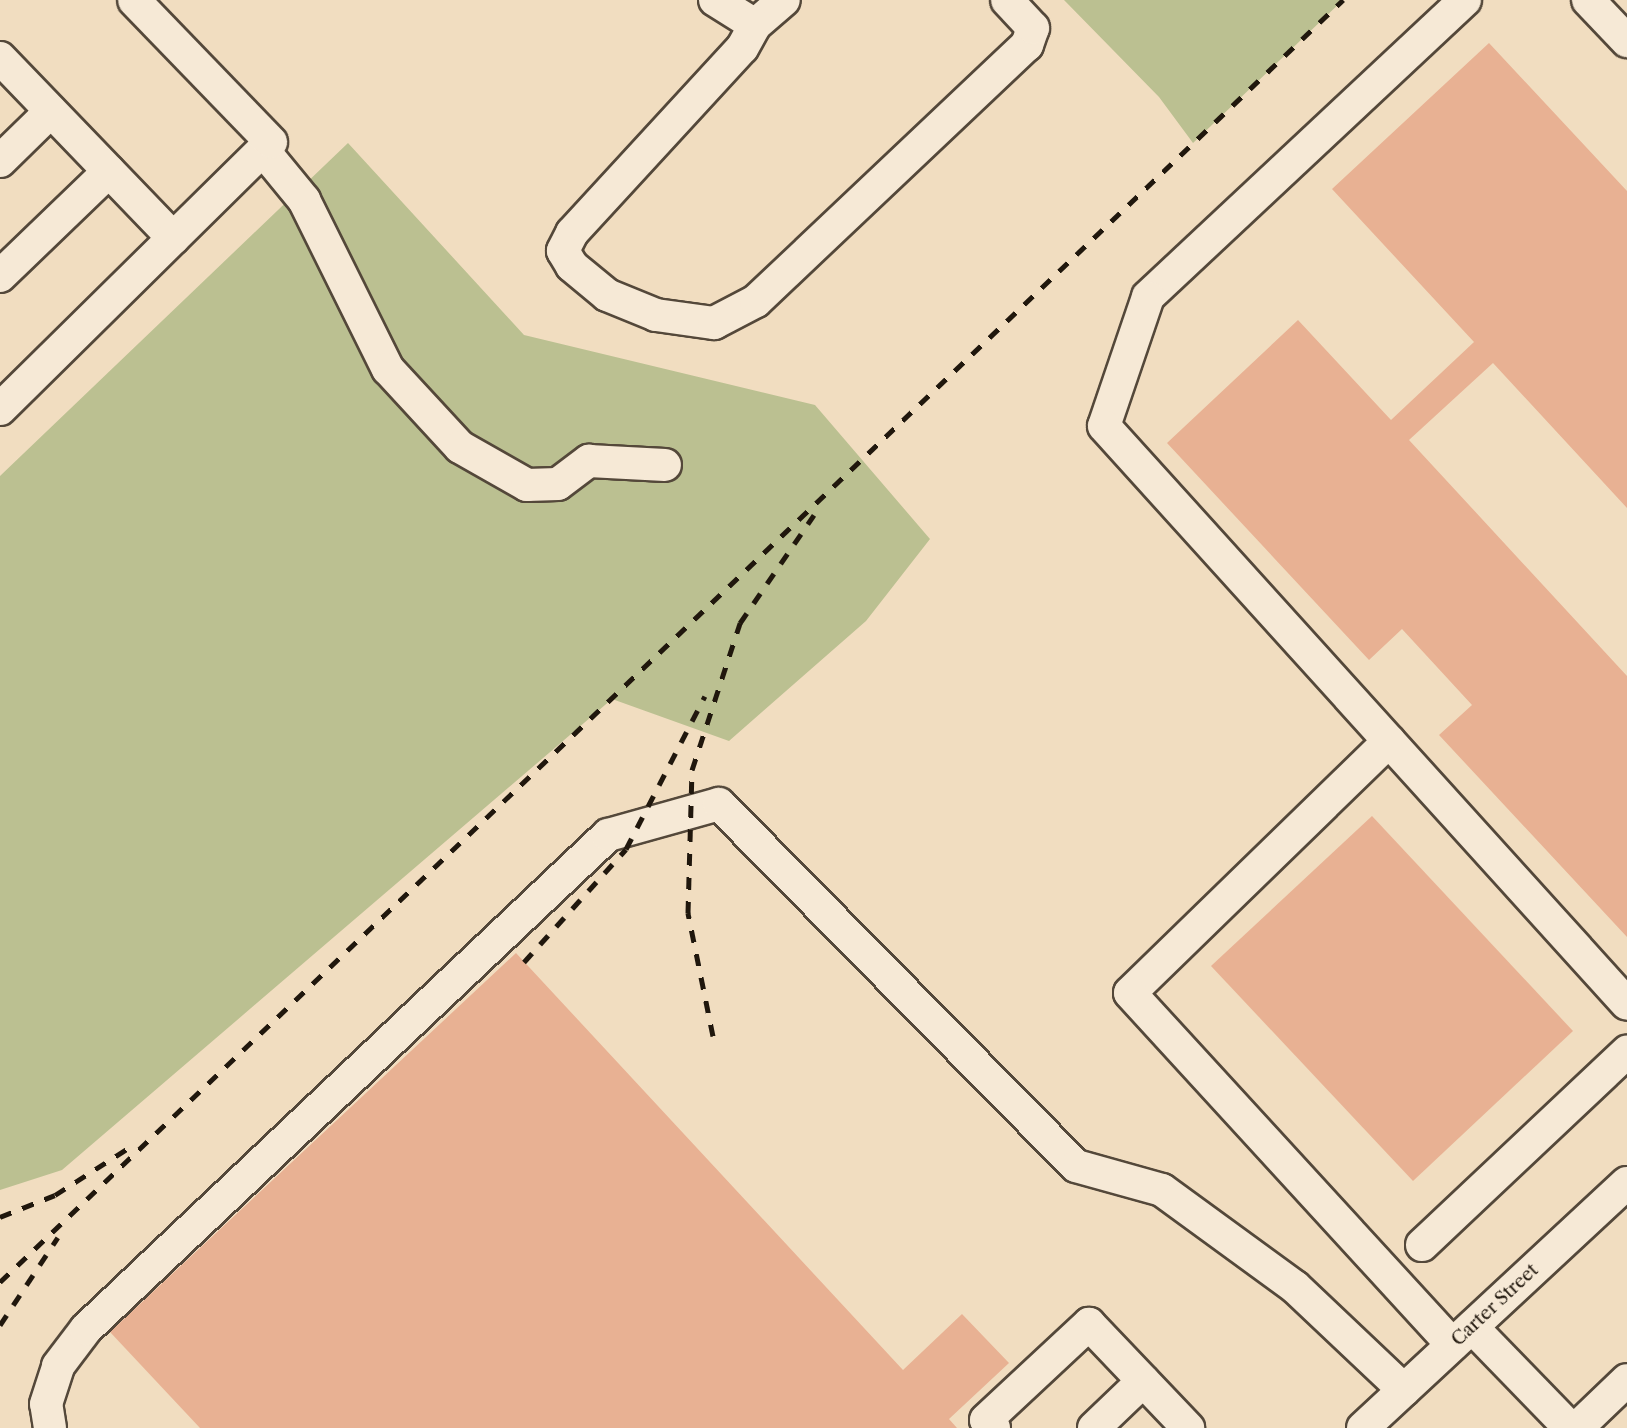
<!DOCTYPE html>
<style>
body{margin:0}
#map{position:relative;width:1627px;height:1428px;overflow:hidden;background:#f1ddc0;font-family:"Libre Caslon Text",serif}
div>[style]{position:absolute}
.green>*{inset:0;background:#bbc091}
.building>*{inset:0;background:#e8b193}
.roads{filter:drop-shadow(2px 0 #54483a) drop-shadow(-2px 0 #54483a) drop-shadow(0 2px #54483a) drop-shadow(0 -2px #54483a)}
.minor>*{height:32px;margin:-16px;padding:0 16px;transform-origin:16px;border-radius:16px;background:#f6e9d6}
.rail>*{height:5px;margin-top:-2.5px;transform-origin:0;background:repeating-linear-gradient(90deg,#20170d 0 12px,transparent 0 24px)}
span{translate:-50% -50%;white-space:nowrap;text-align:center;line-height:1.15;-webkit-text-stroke:5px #f6e9d6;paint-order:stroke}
.street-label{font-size:18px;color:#20170d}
</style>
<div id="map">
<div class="green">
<i style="clip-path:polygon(1064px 0,1343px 0,1193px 143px,1159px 97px)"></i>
<i style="clip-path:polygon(348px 143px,524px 335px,815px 405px,930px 539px,866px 621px,729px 741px,612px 699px,62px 1170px,0 1190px,0 476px)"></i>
</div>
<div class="building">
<i style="clip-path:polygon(1489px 43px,1627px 191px,1627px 508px,1493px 363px,1409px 440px,1627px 676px,1627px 937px,1439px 735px,1472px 705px,1402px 629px,1369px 660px,1167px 443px,1298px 320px,1391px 420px,1474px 342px,1332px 189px)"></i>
<i style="clip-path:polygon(1372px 816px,1573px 1031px,1413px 1181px,1211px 966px)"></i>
<i style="clip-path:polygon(516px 953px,903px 1370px,962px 1314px,1009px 1363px,949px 1419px,957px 1428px,200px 1428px,110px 1332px)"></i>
</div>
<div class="roads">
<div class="minor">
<i style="left:715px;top:0;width:47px;rotate:32deg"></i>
<i style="left:755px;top:25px;width:38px;rotate:-41deg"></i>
<i style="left:1465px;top:0;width:434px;rotate:136.9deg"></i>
<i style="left:1148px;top:297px;width:136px;rotate:108.8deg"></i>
<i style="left:1104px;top:426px;width:779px;rotate:47.86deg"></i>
<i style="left:1588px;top:0;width:57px;rotate:46.4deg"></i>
<i style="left:755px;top:25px;width:26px;rotate:119deg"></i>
<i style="left:742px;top:48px;width:251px;rotate:132.6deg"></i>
<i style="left:572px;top:233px;width:20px;rotate:117deg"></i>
<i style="left:563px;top:251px;width:17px;rotate:59deg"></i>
<i style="left:572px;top:266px;width:45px;rotate:39.6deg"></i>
<i style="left:607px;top:295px;width:53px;rotate:22.2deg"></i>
<i style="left:656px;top:315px;width:59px;rotate:7.9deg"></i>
<i style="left:714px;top:323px;width:47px;rotate:-27.6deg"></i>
<i style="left:756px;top:301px;width:373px;rotate:-43.4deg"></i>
<i style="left:1027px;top:45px;width:18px;rotate:-71deg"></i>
<i style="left:1033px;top:28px;width:38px;rotate:-133deg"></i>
<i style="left:0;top:58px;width:250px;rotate:46.1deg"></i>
<i style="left:263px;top:150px;width:65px;rotate:50.6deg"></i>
<i style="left:304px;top:200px;width:189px;rotate:63.6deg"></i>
<i style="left:388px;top:369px;width:106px;rotate:47.3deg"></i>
<i style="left:460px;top:447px;width:77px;rotate:29.6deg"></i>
<i style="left:527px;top:485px;width:31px;rotate:-2deg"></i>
<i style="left:558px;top:484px;width:39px;rotate:-37deg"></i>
<i style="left:589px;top:461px;width:76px;rotate:3deg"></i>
<i style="left:0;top:161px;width:71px;rotate:-44.4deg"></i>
<i style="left:0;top:276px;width:151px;rotate:-43.9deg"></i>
<i style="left:0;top:409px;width:380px;rotate:-44.6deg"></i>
<i style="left:271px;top:142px;width:197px;rotate:-134deg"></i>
<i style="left:1389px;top:741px;width:361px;rotate:135.8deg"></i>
<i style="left:1130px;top:993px;width:477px;rotate:47.5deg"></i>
<i style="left:1422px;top:1245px;width:282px;rotate:-43.3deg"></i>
<i style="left:1472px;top:1327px;width:141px;rotate:45.9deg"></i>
<i style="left:50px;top:1428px;width:24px;rotate:-99deg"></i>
<i style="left:46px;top:1404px;width:40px;rotate:-72deg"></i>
<i style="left:58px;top:1366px;width:46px;rotate:-52.9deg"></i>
<i style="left:86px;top:1329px;width:719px;rotate:-43.42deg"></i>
<i style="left:608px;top:835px;width:115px;rotate:-15.6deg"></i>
<i style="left:719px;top:804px;width:508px;rotate:45.4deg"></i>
<i style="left:1076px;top:1166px;width:89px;rotate:15.6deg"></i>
<i style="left:1162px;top:1190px;width:165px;rotate:36.1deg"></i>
<i style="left:1295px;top:1287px;width:150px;rotate:43.4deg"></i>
<i style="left:994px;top:1428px;width:11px;rotate:-135deg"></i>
<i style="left:986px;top:1420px;width:141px;rotate:-43deg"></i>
<i style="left:1089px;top:1324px;width:144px;rotate:46.4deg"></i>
<i style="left:1094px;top:1428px;width:68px;rotate:-43.8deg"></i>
<i style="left:1363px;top:1428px;width:360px;rotate:-42.9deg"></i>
<i style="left:1577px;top:1428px;width:69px;rotate:-43.8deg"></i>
</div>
</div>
<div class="rail">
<i style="left:524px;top:962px;width:152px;rotate:-47.9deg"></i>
<i style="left:626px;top:849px;width:172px;rotate:-62.7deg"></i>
<i style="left:713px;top:1036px;width:126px;rotate:-101.5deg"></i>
<i style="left:688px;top:913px;width:143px;rotate:-88.4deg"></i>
<i style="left:692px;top:770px;width:155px;rotate:-71.9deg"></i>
<i style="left:740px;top:623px;width:131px;rotate:-55.6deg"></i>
<i style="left:0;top:1217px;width:59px;rotate:-21.8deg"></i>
<i style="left:55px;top:1195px;width:85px;rotate:-32.6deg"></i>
<i style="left:0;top:1282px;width:1857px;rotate:-43.67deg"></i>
<i style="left:0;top:1325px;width:105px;rotate:-56.6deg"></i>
</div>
<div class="street-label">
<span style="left:1495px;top:1305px;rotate:-43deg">Carter Street</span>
</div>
</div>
